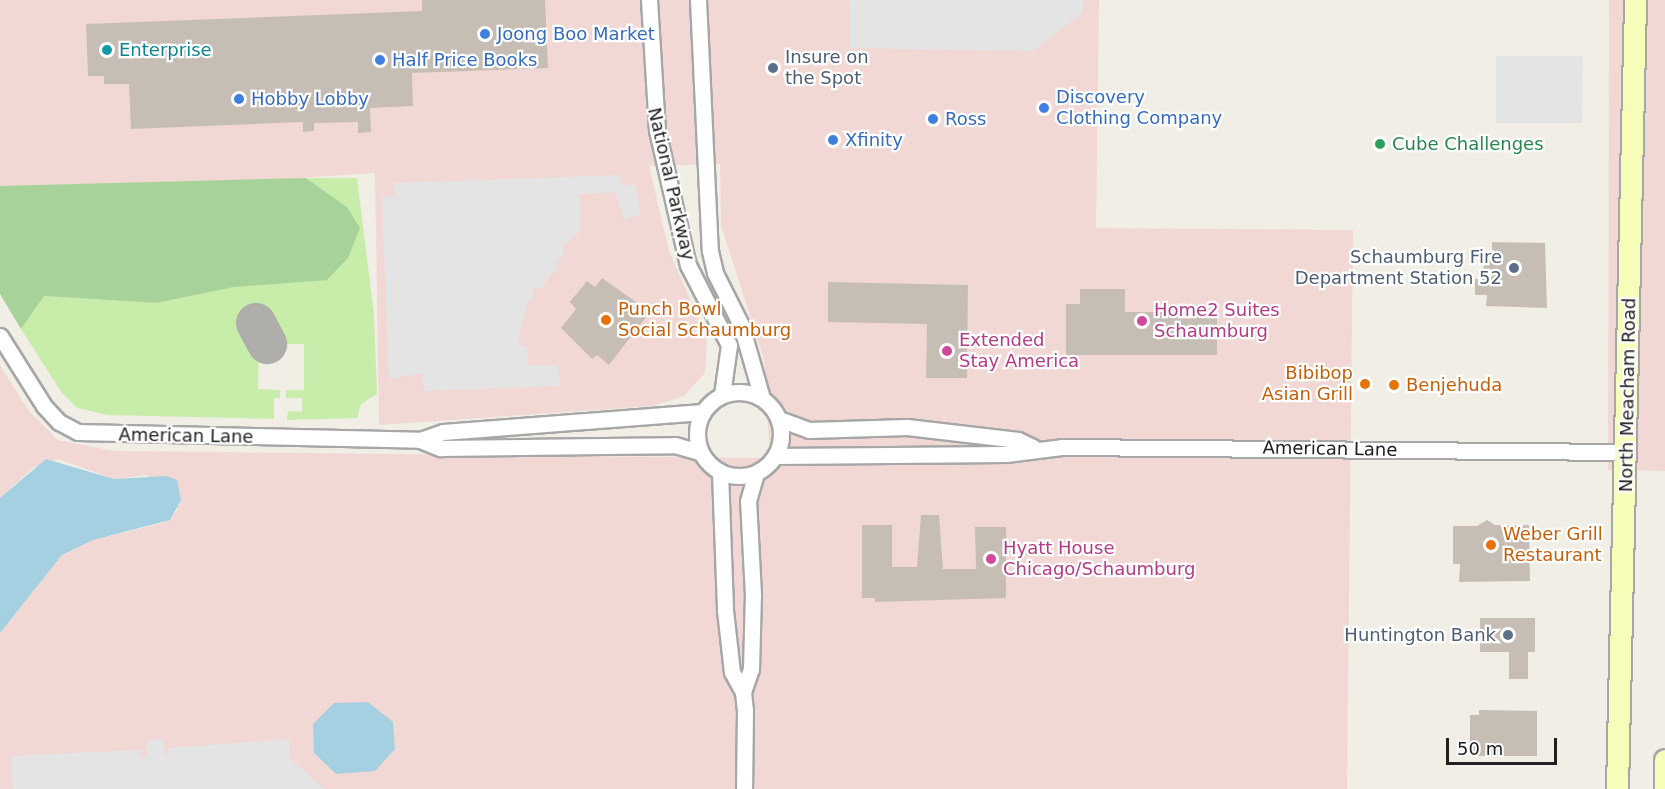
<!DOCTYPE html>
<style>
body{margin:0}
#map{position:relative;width:1665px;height:789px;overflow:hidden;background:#f1eee6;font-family:"DejaVu Sans",sans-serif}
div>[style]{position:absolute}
.commercial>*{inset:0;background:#f2d8d5}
.grass>*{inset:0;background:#c8edaa}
.forest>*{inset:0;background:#a7d299}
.parking>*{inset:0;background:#e4e4e4}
.water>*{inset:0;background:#a5d0e1}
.taxiway>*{height:40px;margin:-20px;padding:0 20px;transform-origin:20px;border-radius:20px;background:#b0aeaa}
.building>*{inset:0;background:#c6beb5}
.roads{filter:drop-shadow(2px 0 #a7a7a7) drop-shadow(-2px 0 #a7a7a7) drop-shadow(0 2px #a7a7a7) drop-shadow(0 -2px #a7a7a7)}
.minor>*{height:15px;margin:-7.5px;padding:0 7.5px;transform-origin:7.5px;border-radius:7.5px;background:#fff}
.minor>.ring{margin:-7.5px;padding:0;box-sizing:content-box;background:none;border:15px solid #fff;border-radius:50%}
.secondary>*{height:21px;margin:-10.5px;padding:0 10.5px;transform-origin:10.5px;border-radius:10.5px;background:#f6fdb9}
.dots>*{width:16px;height:16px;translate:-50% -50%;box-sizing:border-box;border:3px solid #fff;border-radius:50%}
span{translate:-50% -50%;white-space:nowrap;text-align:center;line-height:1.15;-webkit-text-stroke:4.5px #fff;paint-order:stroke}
.shop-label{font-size:18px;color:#366cbe}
.left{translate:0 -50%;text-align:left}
.culture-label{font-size:18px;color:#0d838f}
.service-label{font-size:18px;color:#4e5e75}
.right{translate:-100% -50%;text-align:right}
.leisure-label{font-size:18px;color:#27864d}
.street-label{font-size:18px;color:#202020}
.food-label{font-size:18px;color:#c56008}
.hotel-label{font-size:18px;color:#b23c85}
.scale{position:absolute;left:1446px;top:738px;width:111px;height:27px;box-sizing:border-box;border:3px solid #202020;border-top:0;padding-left:8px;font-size:18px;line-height:21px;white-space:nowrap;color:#202020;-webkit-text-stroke:4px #fff;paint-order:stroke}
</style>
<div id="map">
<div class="commercial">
<i style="clip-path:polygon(0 0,1099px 0,1096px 228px,1353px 230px,1347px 789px,0 789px,0 633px,62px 555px,93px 540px,163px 523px,178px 510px,147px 475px,114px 479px,58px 459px,34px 467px,0 498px,0 365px,28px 410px,58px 440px,114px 451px,770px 458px,764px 360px,721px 225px,720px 164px,649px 166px,669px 251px,707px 338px,705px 373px,684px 396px,653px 406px,379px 425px,375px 173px,0 198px)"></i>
<i style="clip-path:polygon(1609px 0,1665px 0,1665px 471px,1608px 470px)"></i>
</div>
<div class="grass">
<i style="clip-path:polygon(306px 178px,357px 178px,374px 315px,377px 394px,361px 404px,357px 418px,287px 420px,288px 411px,302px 412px,302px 398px,286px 398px,286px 390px,304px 390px,304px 344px,269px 344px,258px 323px,264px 323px,264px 315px,248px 315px,248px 323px,254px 323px,265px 344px,259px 344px,258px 389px,280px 390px,280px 398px,274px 398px,274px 419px,107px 415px,77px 408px,62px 393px,21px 329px,43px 296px,157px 303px,234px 287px,347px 207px)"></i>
</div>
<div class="forest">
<i style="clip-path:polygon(306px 178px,347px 207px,360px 228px,348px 258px,327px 280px,234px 287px,157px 303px,44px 296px,21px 329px,0 294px,0 186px)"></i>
</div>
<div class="parking">
<i style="clip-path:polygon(849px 0,1083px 0,1083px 12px,1033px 51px,850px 48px)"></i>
<i style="clip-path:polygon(1496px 56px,1583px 56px,1582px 123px,1496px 123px)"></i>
<i style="clip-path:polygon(619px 175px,623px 186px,635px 184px,641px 214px,624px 219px,615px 192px,580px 194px,581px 230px,563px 246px,563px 257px,557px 259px,557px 268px,541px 288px,533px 288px,533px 301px,528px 301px,518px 338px,521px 346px,527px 346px,528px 365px,558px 365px,560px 386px,424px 391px,422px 373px,389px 379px,382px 197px,395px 196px,394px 183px)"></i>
<i style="clip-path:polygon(163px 739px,165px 758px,169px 748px,289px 739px,289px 758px,325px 789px,13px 789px,11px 756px,140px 750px,141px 758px,147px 756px,146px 740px)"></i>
</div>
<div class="water">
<i style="clip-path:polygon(46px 459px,114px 479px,166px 476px,177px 480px,181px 500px,170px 520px,93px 540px,62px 555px,0 633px,0 498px)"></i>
<i style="clip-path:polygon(368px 702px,393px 722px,395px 749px,375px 771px,336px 774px,314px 753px,313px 724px,334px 703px)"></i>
</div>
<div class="taxiway">
<i style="left:256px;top:323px;width:24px;rotate:62deg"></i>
</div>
<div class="building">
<i style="clip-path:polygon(422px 0,545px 0,548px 68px,412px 73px,413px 106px,370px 108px,371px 132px,358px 133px,358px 122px,314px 123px,314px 131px,303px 132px,303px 122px,131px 129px,129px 84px,104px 84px,104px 76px,88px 76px,86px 24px,422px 11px)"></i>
<i style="clip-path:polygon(1492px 242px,1545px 243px,1547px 308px,1486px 306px,1487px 295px,1475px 295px,1475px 279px,1483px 279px,1484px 256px,1492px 256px)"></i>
<i style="clip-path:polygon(602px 278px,650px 312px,609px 365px,597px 355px,592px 359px,561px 328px,576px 309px,570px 302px,587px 281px,595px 287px)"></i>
<i style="clip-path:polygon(828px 282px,968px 285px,967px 378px,926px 378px,927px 324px,828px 322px)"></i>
<i style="clip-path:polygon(1080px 289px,1125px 289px,1125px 312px,1217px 312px,1217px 355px,1066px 355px,1066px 304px,1080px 304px)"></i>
<i style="clip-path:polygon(921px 515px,939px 515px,943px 569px,976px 569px,975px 527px,1006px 527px,1006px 598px,875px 602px,875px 598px,862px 598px,862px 525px,892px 525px,892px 567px,917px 567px)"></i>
<i style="clip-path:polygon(1487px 520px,1495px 525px,1529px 525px,1530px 581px,1459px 582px,1460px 564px,1453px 564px,1453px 526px,1477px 526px)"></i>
<i style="clip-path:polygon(1480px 618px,1535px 618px,1535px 652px,1528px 652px,1528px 679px,1509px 679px,1509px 652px,1480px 652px)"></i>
<i style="clip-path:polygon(1479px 710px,1537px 711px,1537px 756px,1477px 756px,1477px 751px,1470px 751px,1470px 715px,1479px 715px)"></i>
</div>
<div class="roads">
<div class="minor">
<i style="left:649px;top:0;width:130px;rotate:86.5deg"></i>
<i style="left:657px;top:130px;width:139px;rotate:77.1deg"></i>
<i style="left:688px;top:265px;width:90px;rotate:62.9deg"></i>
<i style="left:729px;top:345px;width:50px;rotate:98deg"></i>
<i style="left:698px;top:0;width:251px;rotate:87.3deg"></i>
<i style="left:710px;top:251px;width:23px;rotate:77deg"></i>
<i style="left:715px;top:273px;width:58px;rotate:63.4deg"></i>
<i style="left:741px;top:325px;width:76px;rotate:74deg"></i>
<i style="left:0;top:336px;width:83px;rotate:57.8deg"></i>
<i style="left:44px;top:406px;width:22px;rotate:47deg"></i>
<i style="left:59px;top:422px;width:21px;rotate:28deg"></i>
<i style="left:78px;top:432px;width:342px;rotate:1.3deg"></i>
<i style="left:420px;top:440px;width:24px;rotate:-19deg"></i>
<i style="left:443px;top:432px;width:260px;rotate:-4.4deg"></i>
<i class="ring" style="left:697px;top:392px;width:69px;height:69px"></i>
<i style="left:779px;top:419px;width:32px;rotate:20deg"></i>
<i style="left:809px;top:430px;width:98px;rotate:-1.8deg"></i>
<i style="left:907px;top:427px;width:112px;rotate:6.7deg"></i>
<i style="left:1018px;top:440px;width:17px;rotate:25deg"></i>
<i style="left:420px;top:440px;width:22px;rotate:22deg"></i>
<i style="left:440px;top:448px;width:235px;rotate:-0.7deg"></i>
<i style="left:675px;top:445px;width:26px;rotate:16deg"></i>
<i style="left:775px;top:456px;width:231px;rotate:-0.5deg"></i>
<i style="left:1006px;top:454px;width:56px;rotate:-7.1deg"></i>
<i style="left:1062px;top:447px;width:565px;rotate:0.51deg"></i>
<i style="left:720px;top:472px;width:138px;rotate:87.9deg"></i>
<i style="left:725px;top:610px;width:62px;rotate:83.6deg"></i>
<i style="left:732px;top:672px;width:23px;rotate:61deg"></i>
<i style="left:743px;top:692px;width:18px;rotate:84deg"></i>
<i style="left:745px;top:710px;width:79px;rotate:90.7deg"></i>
<i style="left:743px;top:692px;width:24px;rotate:-71deg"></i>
<i style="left:751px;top:669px;width:74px;rotate:-88.5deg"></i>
<i style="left:753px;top:595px;width:94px;rotate:-93deg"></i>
<i style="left:748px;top:501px;width:29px;rotate:-74deg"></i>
</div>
<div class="secondary">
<i style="left:1617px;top:789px;width:789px;rotate:-88.69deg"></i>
<i style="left:1665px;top:789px;width:29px;rotate:-90deg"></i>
</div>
</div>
<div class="dots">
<i style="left:485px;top:34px;background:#3f7fe0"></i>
<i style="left:107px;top:50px;background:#0f9aa8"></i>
<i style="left:380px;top:60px;background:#3f7fe0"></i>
<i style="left:773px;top:68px;background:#5c6f8a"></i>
<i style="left:239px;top:99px;background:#3f7fe0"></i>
<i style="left:1044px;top:108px;background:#3f7fe0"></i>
<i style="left:933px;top:119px;background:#3f7fe0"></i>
<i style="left:833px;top:140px;background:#3f7fe0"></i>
<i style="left:1380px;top:144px;background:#2e9e5b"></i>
<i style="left:1514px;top:268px;background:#5c6f8a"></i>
<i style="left:606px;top:320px;background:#e8710a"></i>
<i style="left:1142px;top:321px;background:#d1479c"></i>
<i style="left:947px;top:351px;background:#d1479c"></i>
<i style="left:1365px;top:384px;background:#e8710a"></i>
<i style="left:1394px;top:385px;background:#e8710a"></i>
<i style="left:1491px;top:545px;background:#e8710a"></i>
<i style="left:991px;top:559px;background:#d1479c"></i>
<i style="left:1508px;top:635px;background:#5c6f8a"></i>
</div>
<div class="shop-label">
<span class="left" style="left:497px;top:34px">Joong Boo Market</span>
<span class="left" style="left:392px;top:60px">Half Price Books</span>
<span class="left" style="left:1056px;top:108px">Discovery<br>Clothing Company</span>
<span class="left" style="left:251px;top:99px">Hobby Lobby</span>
<span class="left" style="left:945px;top:119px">Ross</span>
<span class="left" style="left:845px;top:140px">Xfinity</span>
</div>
<div class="culture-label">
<span class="left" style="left:119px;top:50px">Enterprise</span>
</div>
<div class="service-label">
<span class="left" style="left:785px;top:68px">Insure on<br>the Spot</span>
<span class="right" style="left:1502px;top:268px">Schaumburg Fire<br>Department Station 52</span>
<span class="right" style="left:1496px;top:635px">Huntington Bank</span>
</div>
<div class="leisure-label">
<span class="left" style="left:1392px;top:144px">Cube Challenges</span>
</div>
<div class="street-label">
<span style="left:671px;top:184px;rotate:77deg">National Parkway</span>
<span style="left:1628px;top:395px;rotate:-89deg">North Meacham Road</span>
<span style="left:186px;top:436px;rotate:1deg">American Lane</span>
<span style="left:1330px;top:449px;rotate:1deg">American Lane</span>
</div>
<div class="food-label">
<span class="left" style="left:618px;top:320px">Punch Bowl<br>Social Schaumburg</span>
<span class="right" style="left:1353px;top:384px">Bibibop<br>Asian Grill</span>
<span class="left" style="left:1406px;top:385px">Benjehuda</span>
<span class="left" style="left:1503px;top:545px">Weber Grill<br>Restaurant</span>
</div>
<div class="hotel-label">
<span class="left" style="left:1154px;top:321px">Home2 Suites<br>Schaumburg</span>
<span class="left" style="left:959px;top:351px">Extended<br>Stay America</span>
<span class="left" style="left:1003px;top:559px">Hyatt House<br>Chicago/Schaumburg</span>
</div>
<div class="scale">50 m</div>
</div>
